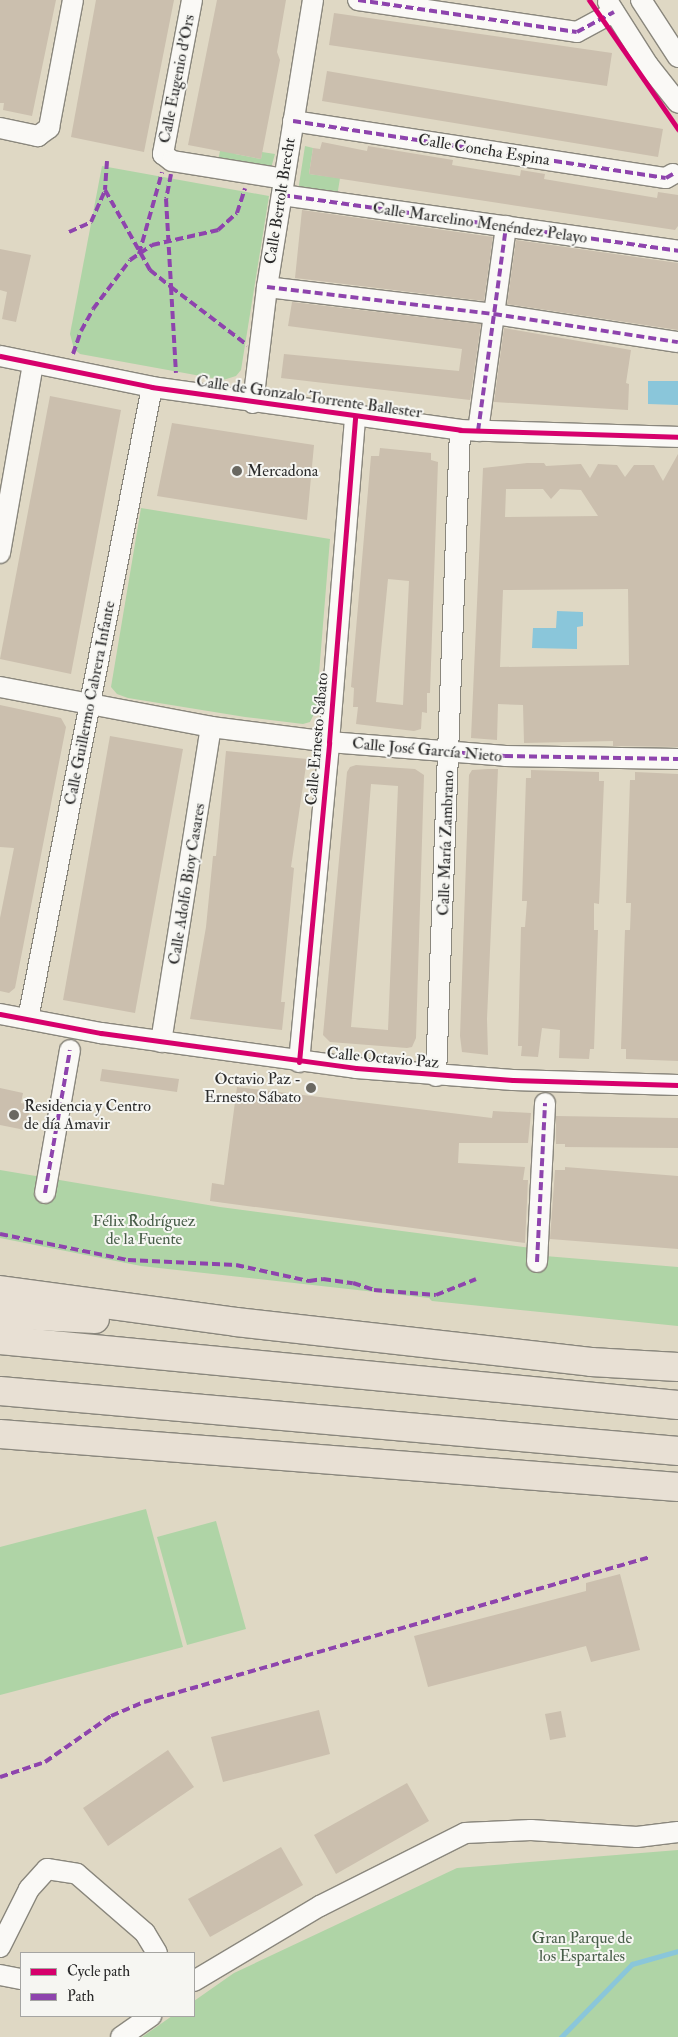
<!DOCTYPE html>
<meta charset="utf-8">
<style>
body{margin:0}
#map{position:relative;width:678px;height:2037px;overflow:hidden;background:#dfd8c4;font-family:"IM FELL Double Pica",serif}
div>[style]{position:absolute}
.green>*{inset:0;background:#afd4a6}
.water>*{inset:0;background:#8ac6da}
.stream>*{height:5px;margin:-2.5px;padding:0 2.5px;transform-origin:2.5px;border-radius:2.5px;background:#8ac6da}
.building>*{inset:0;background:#cbbfae}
.roads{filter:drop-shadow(1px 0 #8a877d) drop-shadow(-1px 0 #8a877d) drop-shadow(0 1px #8a877d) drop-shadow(0 -1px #8a877d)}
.street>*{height:20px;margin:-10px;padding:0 10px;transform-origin:10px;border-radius:10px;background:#faf9f6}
.highway>*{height:28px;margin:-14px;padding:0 14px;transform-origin:14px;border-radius:14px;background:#e8e0d4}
.quiet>*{height:4px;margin-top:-2px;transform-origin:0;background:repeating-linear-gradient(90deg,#8e44ad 0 8px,transparent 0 12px)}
.cycleway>*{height:5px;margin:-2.5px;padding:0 2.5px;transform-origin:2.5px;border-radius:2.5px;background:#d6006c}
.dots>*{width:14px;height:14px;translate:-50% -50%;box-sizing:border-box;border:2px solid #f6f6f2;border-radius:50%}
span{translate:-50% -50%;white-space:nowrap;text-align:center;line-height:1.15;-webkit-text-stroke:4px #f6f6f2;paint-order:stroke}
.street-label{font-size:16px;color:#2b2b2b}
.poi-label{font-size:16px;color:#2b2b2b}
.left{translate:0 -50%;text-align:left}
.right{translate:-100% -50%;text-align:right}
.park-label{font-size:16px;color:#475d48}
.legend{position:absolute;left:20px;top:1952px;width:175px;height:65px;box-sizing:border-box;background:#f6f6f2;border:1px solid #a5a5a2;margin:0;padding:6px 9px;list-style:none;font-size:15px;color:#2b2b2b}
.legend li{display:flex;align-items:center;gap:10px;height:25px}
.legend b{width:25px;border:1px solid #a5a5a2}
</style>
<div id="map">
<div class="green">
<i style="clip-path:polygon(223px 136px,235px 154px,261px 159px,262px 152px,275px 154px,271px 168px,218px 161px)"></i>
<i style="clip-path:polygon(305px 146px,313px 148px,309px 174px,340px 178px,337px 197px,298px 191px)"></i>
<i style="clip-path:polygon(102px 166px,269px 196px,241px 370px,236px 376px,223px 380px,80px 354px,74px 349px,70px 334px)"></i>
<i style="clip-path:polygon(141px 508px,330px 539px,316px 710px,310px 722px,303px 724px,245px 717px,128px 698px,117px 694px,111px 687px)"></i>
<i style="clip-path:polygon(0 1170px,220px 1207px,531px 1248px,545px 1256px,678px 1267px,678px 1326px,432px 1301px,429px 1298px,141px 1266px,0 1238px)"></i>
<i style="clip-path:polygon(146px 1509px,183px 1647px,0 1695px,0 1547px)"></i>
<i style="clip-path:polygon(216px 1521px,246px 1629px,187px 1645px,157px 1537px)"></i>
<i style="clip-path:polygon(678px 1850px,678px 2037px,142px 2037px,172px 2016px,194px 2016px,194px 2001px,234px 1973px,457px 1868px)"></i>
</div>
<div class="water">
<i style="clip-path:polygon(648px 381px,678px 381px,678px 405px,648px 404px)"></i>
<i style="clip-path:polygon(557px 611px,583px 612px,583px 626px,577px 627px,577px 649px,532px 648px,533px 628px,556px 628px)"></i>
</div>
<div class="stream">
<i style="left:561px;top:2037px;width:102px;rotate:-45.8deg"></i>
<i style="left:632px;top:1964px;width:48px;rotate:-15.8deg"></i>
</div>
<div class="building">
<i style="clip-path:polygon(0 0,56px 0,32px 116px,3px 110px,4px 103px,0 103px)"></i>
<i style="clip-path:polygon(96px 0,174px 0,144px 152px,71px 137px)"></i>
<i style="clip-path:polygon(217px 0,286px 0,277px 52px,280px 60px,261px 159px,188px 145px)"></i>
<i style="clip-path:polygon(334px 13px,612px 53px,607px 86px,329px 45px)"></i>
<i style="clip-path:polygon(327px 71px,663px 129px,658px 157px,322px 101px)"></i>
<i style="clip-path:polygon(322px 142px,367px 151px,368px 146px,453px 160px,452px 165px,520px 176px,521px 170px,545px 174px,544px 179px,657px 198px,658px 192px,678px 195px,678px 226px,675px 230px,309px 174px,313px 148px,320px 149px)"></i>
<i style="clip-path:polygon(302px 210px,493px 237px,484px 301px,295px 278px)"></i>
<i style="clip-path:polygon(516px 240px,678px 263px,678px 330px,507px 304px)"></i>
<i style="clip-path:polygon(0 249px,31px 255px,16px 322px,2px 319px,7px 292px,0 290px)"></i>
<i style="clip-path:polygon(292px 302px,481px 324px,470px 400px,281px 378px,284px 354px,459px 371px,462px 349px,288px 326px)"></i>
<i style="clip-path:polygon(504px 328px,631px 350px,626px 383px,629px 384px,628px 410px,494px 402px)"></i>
<i style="clip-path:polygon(50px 396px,121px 410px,71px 674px,0 659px)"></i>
<i style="clip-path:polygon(172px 423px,314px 445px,307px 520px,157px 496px)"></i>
<i style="clip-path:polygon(evenodd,380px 448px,431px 453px,431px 460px,438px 462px,430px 693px,427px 693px,427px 713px,422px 712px,421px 729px,414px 731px,356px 724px,358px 707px,353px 707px,354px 688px,351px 687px,371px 456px,379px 456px,380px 448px,388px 579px,409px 581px,403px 705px,376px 702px,388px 579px)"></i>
<i style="clip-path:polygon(evenodd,678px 454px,678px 747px,613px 746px,613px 741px,524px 743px,523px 705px,498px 704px,497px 740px,471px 738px,483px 468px,527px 463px,544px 463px,546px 466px,581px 464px,590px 478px,598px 464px,617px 465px,625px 477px,634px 465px,654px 465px,663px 481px,678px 454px,506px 489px,543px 489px,551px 499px,560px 489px,581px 490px,598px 516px,505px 517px,506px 489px,678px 454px,628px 589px,629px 665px,500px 667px,503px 590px,628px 589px)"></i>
<i style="clip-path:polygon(0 705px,61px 718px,66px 727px,15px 988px,9px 993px,0 991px,0 918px,14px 848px,0 847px)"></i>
<i style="clip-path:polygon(110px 736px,183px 749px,135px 1013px,63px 1000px)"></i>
<i style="clip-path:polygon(226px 751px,307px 759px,291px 867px,294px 868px,281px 1002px,285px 1002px,282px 1030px,190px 1019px,206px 927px,213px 856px,216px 856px)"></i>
<i style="clip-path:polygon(evenodd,356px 765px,415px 769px,424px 775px,416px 1038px,412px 1047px,407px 1048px,330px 1042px,323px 1035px,347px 772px,350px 767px,356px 765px,371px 784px,398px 786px,388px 1030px,351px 1027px,371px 784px)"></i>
<i style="clip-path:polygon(488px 769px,498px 769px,487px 1019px,488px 1055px,462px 1052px,460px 1036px,469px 775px,472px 770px)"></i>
<i style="clip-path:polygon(531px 770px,599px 772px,599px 781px,604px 781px,599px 904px,594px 903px,594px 930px,598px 930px,594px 1049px,590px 1049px,589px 1059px,559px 1058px,560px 1030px,542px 1028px,538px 1057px,521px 1056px,522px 1046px,518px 1046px,521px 927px,525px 927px,527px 901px,522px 901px,526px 778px,531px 778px)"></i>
<i style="clip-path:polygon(635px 772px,678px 774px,678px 1061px,626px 1059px,626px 1049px,621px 1049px,625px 930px,630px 930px,631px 903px,626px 903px,630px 780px,635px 780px)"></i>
<i style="clip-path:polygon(102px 1069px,179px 1079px,177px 1092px,100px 1081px)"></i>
<i style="clip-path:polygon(237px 1087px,492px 1118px,493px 1111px,531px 1113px,528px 1143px,459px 1143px,458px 1163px,525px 1167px,523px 1180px,528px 1180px,525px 1243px,210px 1201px,212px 1183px,224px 1185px)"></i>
<i style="clip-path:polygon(0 1088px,23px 1093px,21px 1103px,31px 1105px,25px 1130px,0 1125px)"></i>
<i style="clip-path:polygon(556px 1116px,678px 1118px,678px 1148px,565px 1147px,565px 1144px,556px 1144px)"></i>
<i style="clip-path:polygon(565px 1167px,678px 1176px,678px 1249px,550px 1239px,555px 1170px,565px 1170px)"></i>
<i style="clip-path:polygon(620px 1574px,640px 1650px,591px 1662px,586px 1646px,428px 1687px,414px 1636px,586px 1591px,586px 1583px)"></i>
<i style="clip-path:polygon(319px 1710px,330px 1754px,223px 1782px,211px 1737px)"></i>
<i style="clip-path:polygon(561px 1711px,566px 1737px,550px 1740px,545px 1714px)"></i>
<i style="clip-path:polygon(168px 1750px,194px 1787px,108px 1846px,83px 1808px)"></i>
<i style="clip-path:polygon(407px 1783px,429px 1821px,336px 1874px,314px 1835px)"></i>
<i style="clip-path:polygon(281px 1847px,303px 1885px,210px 1937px,188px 1899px)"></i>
</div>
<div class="roads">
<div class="street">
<i style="left:192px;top:0;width:157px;rotate:100.7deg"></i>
<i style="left:163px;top:154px;width:11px;rotate:38deg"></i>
<i style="left:172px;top:161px;width:113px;rotate:9.1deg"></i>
<i style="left:358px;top:0;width:221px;rotate:8.3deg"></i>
<i style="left:577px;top:32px;width:42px;rotate:-28.4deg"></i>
<i style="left:641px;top:0;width:68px;rotate:57deg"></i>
<i style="left:608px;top:2px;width:75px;rotate:57.6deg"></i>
<i style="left:648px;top:65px;width:48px;rotate:51.7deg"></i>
<i style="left:293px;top:121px;width:377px;rotate:8.7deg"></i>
<i style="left:666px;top:178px;width:8px;rotate:-30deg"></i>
<i style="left:0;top:128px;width:39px;rotate:12deg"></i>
<i style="left:38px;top:136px;width:14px;rotate:-36deg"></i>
<i style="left:49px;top:128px;width:130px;rotate:-79.4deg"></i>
<i style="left:282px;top:195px;width:400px;rotate:8deg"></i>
<i style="left:267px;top:287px;width:229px;rotate:6.8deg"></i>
<i style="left:494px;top:314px;width:186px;rotate:8.7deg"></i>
<i style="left:0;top:356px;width:155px;rotate:11.5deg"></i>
<i style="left:152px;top:387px;width:311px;rotate:7.9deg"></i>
<i style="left:460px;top:430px;width:218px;rotate:1.8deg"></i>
<i style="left:253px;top:403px;width:117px;rotate:-83.1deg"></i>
<i style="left:267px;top:287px;width:291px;rotate:-80.9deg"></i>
<i style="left:478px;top:431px;width:207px;rotate:-82.2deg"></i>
<i style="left:0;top:553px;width:193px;rotate:-80.1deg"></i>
<i style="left:0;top:687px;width:215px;rotate:10.7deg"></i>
<i style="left:211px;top:727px;width:119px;rotate:7.2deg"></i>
<i style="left:329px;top:742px;width:177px;rotate:4.5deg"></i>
<i style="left:505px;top:756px;width:173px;rotate:1deg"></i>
<i style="left:0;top:1014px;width:103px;rotate:10.7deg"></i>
<i style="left:101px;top:1033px;width:257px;rotate:7.8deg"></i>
<i style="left:356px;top:1068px;width:157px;rotate:4.4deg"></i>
<i style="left:513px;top:1080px;width:165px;rotate:1.7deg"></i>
<i style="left:28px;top:1019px;width:644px;rotate:-78.9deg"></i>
<i style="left:161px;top:1042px;width:319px;rotate:-81deg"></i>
<i style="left:299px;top:1062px;width:321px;rotate:-84.6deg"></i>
<i style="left:329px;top:742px;width:326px;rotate:-85.4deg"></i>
<i style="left:436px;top:1076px;width:646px;rotate:-87.87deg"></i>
<i style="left:45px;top:1193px;width:145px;rotate:-80.1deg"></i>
<i style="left:537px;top:1262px;width:159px;rotate:-87.1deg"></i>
<i style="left:0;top:1947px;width:65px;rotate:-63.4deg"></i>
<i style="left:29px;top:1889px;width:27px;rotate:-48deg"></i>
<i style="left:47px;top:1869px;width:30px;rotate:9deg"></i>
<i style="left:77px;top:1874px;width:90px;rotate:40.9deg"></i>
<i style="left:145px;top:1933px;width:23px;rotate:59deg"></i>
<i style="left:0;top:1975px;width:21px;rotate:11deg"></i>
<i style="left:194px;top:1981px;width:147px;rotate:-30.8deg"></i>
<i style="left:320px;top:1906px;width:162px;rotate:-26.7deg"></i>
<i style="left:465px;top:1833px;width:66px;rotate:-2.6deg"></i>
<i style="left:531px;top:1830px;width:106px;rotate:3.8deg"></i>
<i style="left:637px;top:1837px;width:41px;rotate:-7deg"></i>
<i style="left:121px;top:2037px;width:37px;rotate:-35deg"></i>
</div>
<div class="highway">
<i style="left:0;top:1290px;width:238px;rotate:7.7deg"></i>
<i style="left:236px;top:1322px;width:357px;rotate:6.4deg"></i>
<i style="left:591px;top:1362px;width:87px;rotate:3.3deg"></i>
<i style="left:0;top:1314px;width:95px;rotate:3deg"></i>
<i style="left:0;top:1340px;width:681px;rotate:5.48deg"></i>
<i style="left:0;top:1391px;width:681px;rotate:5.06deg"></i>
<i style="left:0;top:1434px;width:680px;rotate:4.47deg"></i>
</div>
</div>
<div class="quiet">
<i style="left:358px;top:0;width:221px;rotate:8.3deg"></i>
<i style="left:577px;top:32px;width:42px;rotate:-28.4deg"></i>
<i style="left:293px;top:121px;width:377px;rotate:8.7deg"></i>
<i style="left:666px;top:178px;width:8px;rotate:-30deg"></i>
<i style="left:107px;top:161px;width:29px;rotate:94deg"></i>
<i style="left:105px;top:190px;width:92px;rotate:60.6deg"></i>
<i style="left:150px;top:270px;width:27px;rotate:39deg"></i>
<i style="left:171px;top:287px;width:86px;rotate:86.7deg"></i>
<i style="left:171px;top:174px;width:25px;rotate:101deg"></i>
<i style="left:166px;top:199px;width:88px;rotate:86.7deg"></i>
<i style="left:171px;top:287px;width:96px;rotate:37.3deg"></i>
<i style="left:282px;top:195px;width:400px;rotate:8deg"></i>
<i style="left:69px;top:232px;width:24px;rotate:-24deg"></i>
<i style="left:91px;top:222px;width:35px;rotate:-66deg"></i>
<i style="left:139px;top:254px;width:85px;rotate:-74.3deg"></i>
<i style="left:267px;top:287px;width:229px;rotate:6.8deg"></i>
<i style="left:494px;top:314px;width:186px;rotate:8.7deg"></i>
<i style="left:73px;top:354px;width:24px;rotate:-71deg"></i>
<i style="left:81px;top:331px;width:25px;rotate:-61deg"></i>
<i style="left:93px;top:309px;width:61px;rotate:-52.9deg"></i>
<i style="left:130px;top:260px;width:27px;rotate:-34deg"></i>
<i style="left:152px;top:245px;width:68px;rotate:-12.8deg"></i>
<i style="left:218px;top:230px;width:25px;rotate:-42deg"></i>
<i style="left:237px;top:213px;width:26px;rotate:-72deg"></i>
<i style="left:478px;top:431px;width:207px;rotate:-82.2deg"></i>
<i style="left:450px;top:752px;width:55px;rotate:4.2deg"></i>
<i style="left:505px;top:756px;width:173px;rotate:1deg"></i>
<i style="left:45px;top:1193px;width:145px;rotate:-80.1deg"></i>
<i style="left:0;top:1234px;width:131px;rotate:11.5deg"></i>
<i style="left:128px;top:1260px;width:108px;rotate:2.7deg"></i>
<i style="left:236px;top:1265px;width:75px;rotate:12.4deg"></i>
<i style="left:309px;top:1281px;width:14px;rotate:-8deg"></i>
<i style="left:323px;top:1279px;width:30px;rotate:8deg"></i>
<i style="left:353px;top:1283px;width:22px;rotate:18deg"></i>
<i style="left:374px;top:1290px;width:62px;rotate:4.6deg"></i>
<i style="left:436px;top:1295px;width:43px;rotate:-21.8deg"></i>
<i style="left:537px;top:1262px;width:159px;rotate:-87.1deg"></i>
<i style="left:0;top:1777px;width:47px;rotate:-18.4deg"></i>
<i style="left:45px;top:1762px;width:80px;rotate:-34.9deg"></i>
<i style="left:111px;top:1716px;width:36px;rotate:-23deg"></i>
<i style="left:144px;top:1702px;width:526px;rotate:-15.99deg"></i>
</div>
<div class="cycleway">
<i style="left:589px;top:0;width:157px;rotate:55.4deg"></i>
<i style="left:0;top:356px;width:155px;rotate:11.5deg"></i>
<i style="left:152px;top:387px;width:311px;rotate:7.9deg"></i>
<i style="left:460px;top:430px;width:218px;rotate:1.8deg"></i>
<i style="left:0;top:1014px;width:103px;rotate:10.7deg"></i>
<i style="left:101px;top:1033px;width:257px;rotate:7.8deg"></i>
<i style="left:356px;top:1068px;width:157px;rotate:4.4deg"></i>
<i style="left:513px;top:1080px;width:165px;rotate:1.7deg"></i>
<i style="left:299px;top:1062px;width:321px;rotate:-84.6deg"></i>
<i style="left:329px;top:742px;width:326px;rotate:-85.4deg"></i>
</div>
<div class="dots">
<i style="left:237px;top:471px;background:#6a6861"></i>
<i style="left:311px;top:1088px;background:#6a6861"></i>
<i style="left:14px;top:1115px;background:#6a6861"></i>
</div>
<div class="street-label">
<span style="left:177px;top:79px;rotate:-79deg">Calle Eugenio d'Ors</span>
<span style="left:484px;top:150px;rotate:9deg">Calle Concha Espina</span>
<span style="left:280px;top:201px;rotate:-81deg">Calle Bertolt Brecht</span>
<span style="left:480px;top:223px;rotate:8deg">Calle Marcelino Menéndez Pelayo</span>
<span style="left:309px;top:397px;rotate:8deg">Calle de Gonzalo Torrente Ballester</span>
<span style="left:90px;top:703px;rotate:-79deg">Calle Guillermo Cabrera Infante</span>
<span style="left:317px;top:739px;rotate:-85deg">Calle Ernesto Sábato</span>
<span style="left:427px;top:750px;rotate:5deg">Calle José García Nieto</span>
<span style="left:446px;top:843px;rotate:-88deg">Calle María Zambrano</span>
<span style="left:187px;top:884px;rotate:-81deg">Calle Adolfo Bioy Casares</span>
<span style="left:383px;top:1058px;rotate:5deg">Calle Octavio Paz</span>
</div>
<div class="poi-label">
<span class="left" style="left:247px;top:471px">Mercadona</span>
<span class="right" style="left:301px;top:1088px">Octavio Paz -<br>Ernesto Sábato</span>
<span class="left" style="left:24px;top:1115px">Residencia y Centro<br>de día Amavir</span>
</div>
<div class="park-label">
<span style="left:144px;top:1230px">Félix Rodríguez<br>de la Fuente</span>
<span style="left:582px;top:1947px">Gran Parque de<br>los Espartales</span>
</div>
<ul class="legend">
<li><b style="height:6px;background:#d6006c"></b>Cycle path</li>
<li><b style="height:6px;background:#8e44ad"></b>Path</li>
</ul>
</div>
